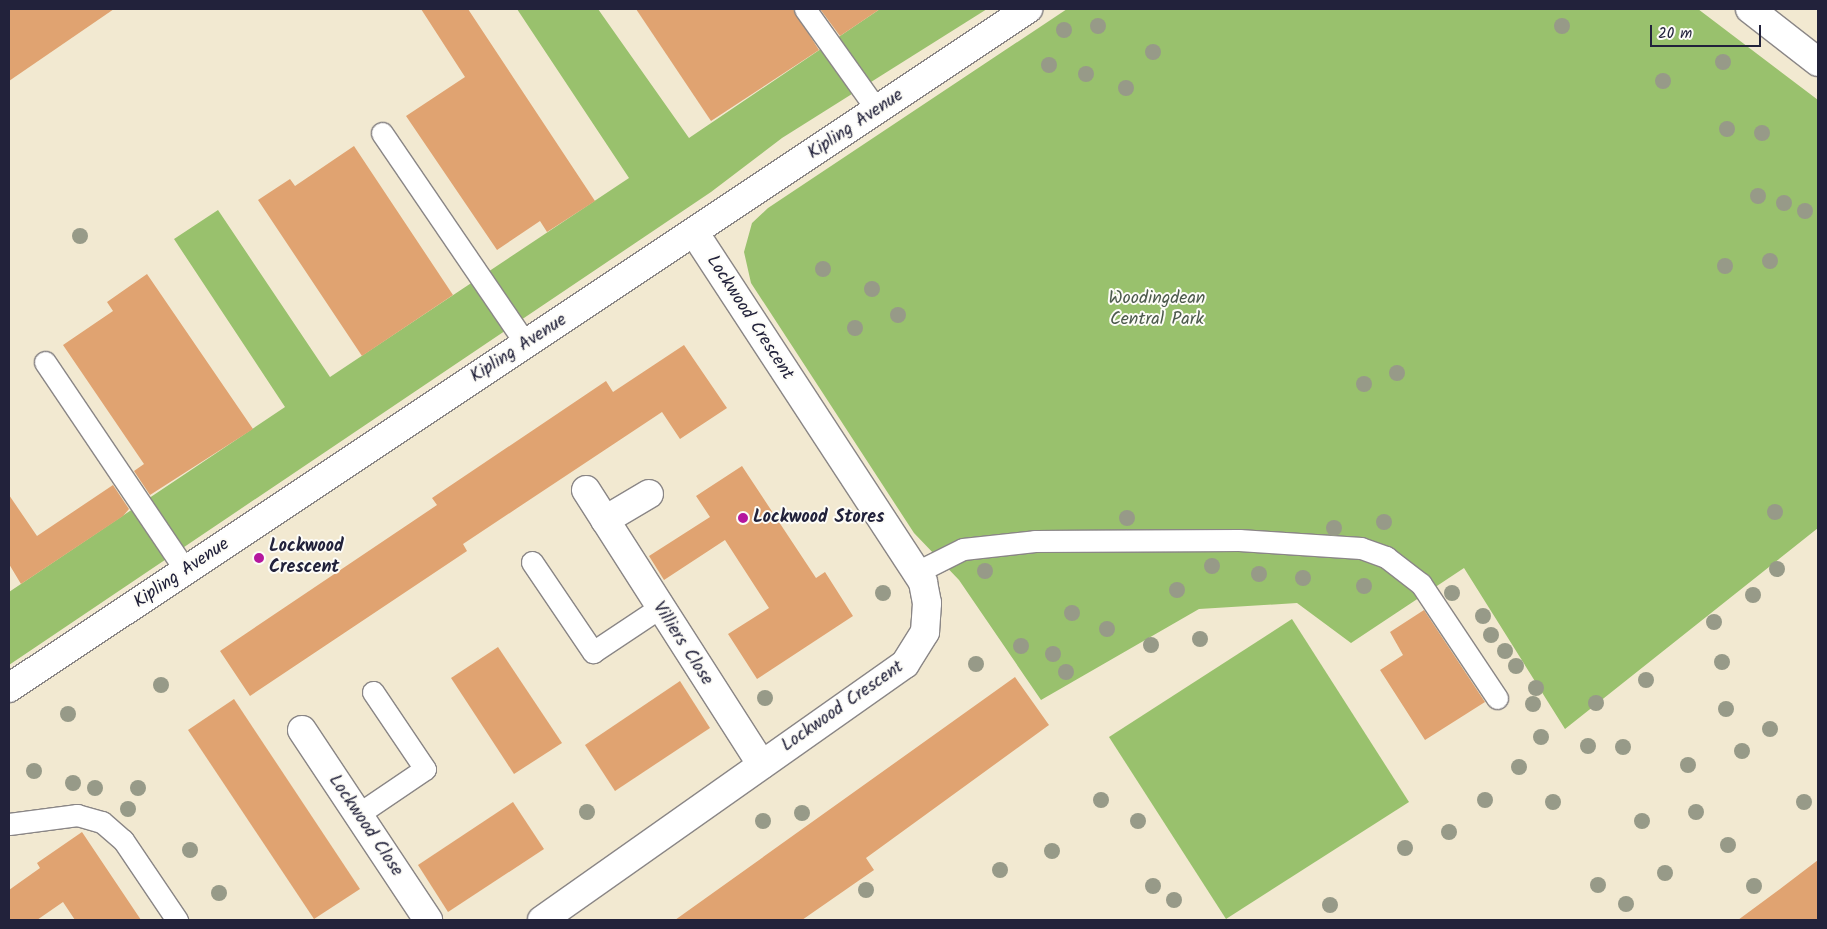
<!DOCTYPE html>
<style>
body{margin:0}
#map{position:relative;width:1827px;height:929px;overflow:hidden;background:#f2e9d1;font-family:Kalam,sans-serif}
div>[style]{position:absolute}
.green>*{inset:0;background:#99c16d}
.building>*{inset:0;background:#e0a371}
.roads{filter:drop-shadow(1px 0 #8a8686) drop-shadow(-1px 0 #8a8686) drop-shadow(0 1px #8a8686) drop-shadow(0 -1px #8a8686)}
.service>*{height:21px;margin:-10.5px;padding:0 10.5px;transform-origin:10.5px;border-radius:10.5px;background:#fff}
.minor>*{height:28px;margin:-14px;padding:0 14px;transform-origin:14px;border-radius:14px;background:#fff}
.trees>*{width:16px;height:16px;margin:-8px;border-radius:50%;background:#979a88}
.dots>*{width:14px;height:14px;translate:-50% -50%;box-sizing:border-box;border:2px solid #fdfcf7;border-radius:50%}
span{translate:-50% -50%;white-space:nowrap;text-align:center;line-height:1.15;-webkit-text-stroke:4px #fdfcf7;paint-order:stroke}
.street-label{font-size:18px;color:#22223b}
.park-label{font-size:18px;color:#4c5a4c}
.poi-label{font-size:18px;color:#22223b;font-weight:700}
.left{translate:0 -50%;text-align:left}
.frame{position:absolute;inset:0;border:10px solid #22223b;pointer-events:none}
.scale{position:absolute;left:1650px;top:25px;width:111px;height:22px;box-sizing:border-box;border:2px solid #22223b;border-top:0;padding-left:6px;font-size:15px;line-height:18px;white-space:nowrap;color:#22223b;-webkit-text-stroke:4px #fdfcf7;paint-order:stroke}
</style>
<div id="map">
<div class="green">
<i style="clip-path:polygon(517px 9px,598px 9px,689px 138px,880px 9px,987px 9px,782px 138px,711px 192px,9px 665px,9px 592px,285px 407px,174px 239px,218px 210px,330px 377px,629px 178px)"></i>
<i style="clip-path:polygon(1067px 9px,1698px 9px,1818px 100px,1818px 528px,1565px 729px,1464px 568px,1351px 643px,1297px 603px,1199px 609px,1041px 700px,959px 580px,914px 533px,751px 283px,744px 252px,752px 223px,768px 208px)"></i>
<i style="clip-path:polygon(1292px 619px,1409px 802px,1226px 919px,1109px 737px)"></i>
</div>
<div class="building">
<i style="clip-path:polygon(9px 9px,114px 9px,9px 81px)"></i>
<i style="clip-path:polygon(421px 9px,468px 9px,595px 201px,547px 232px,540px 221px,497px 250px,406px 116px,465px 77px)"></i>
<i style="clip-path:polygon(636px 9px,793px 9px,819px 50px,711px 121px)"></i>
<i style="clip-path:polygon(820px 9px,880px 9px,840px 36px)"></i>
<i style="clip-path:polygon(354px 146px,453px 295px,362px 356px,258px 200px,290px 179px,295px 186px)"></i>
<i style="clip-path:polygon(147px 274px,253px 429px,150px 495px,134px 471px,144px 464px,63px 345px,113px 311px,107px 302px)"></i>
<i style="clip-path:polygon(684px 345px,727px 408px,680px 439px,662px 412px,463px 544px,467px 551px,250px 696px,220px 651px,437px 505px,432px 498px,606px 381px,613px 392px)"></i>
<i style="clip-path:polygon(742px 466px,816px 578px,825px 572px,853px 616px,757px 679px,728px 634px,769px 608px,725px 540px,664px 580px,649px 556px,710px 517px,696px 496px)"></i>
<i style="clip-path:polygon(113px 485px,129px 509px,123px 516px,21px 584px,9px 564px,9px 495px,37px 536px)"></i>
<i style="clip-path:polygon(1424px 610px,1485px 702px,1425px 740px,1380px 670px,1403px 655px,1390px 632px)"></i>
<i style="clip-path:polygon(498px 647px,562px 743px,514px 774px,451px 678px)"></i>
<i style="clip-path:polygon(1015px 677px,1049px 725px,866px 858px,874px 870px,802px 920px,675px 920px)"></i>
<i style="clip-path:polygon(680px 681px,710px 728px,615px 791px,585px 745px)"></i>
<i style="clip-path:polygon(234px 699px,360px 889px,314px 919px,188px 730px)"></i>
<i style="clip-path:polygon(513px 802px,544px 849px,448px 912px,418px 865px)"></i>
<i style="clip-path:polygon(82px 832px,141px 920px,75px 920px,63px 902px,37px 920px,9px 920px,9px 890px,40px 868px,37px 863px)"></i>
<i style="clip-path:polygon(1818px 860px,1818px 920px,1738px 920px,1780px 889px)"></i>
</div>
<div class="roads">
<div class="service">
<i style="left:805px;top:9px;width:124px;rotate:54.5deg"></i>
<i style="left:382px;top:133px;width:255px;rotate:55.7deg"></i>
<i style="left:45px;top:362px;width:252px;rotate:56deg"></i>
<i style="left:532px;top:562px;width:109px;rotate:55.9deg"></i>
<i style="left:593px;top:652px;width:79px;rotate:-33.7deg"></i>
<i style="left:917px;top:572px;width:51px;rotate:-26.6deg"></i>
<i style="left:963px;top:549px;width:72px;rotate:-6.3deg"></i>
<i style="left:1035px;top:541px;width:204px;rotate:-0.3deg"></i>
<i style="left:1239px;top:540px;width:122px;rotate:3.8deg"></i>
<i style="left:1361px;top:548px;width:27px;rotate:20deg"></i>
<i style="left:1386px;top:557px;width:44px;rotate:37.6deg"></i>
<i style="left:1421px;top:584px;width:137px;rotate:56.3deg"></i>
<i style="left:357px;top:815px;width:82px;rotate:-34.1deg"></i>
<i style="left:425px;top:769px;width:93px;rotate:-124deg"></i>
<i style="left:9px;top:824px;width:69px;rotate:-7.5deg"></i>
<i style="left:77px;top:815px;width:26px;rotate:16deg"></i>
<i style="left:102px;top:822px;width:28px;rotate:41deg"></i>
<i style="left:123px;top:840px;width:97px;rotate:56deg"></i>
</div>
<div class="minor">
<i style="left:1750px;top:9px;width:86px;rotate:37.9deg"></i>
<i style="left:586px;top:490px;width:326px;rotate:57.4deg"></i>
<i style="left:605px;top:520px;width:51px;rotate:-30.6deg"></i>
<i style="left:9px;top:688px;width:1225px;rotate:-33.68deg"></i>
<i style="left:302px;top:730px;width:228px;rotate:56.4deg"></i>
<i style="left:542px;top:920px;width:444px;rotate:-35.2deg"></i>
<i style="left:905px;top:664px;width:38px;rotate:-58deg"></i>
<i style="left:925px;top:632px;width:29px;rotate:-86deg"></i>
<i style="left:927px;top:603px;width:21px;rotate:-101deg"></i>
<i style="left:923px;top:582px;width:415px;rotate:-123.2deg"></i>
</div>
</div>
<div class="trees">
<i style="left:1098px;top:26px"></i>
<i style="left:1562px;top:26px"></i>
<i style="left:1064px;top:30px"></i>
<i style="left:1153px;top:52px"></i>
<i style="left:1723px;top:62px"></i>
<i style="left:1049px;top:65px"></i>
<i style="left:1086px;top:74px"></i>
<i style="left:1663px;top:81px"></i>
<i style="left:1126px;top:88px"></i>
<i style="left:1727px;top:129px"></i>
<i style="left:1762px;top:133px"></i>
<i style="left:1758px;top:196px"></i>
<i style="left:1784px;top:203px"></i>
<i style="left:1805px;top:211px"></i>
<i style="left:80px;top:236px"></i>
<i style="left:1770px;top:261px"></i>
<i style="left:1725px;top:266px"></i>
<i style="left:823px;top:269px"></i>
<i style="left:872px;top:289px"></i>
<i style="left:898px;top:315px"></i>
<i style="left:855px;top:328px"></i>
<i style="left:1397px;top:373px"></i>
<i style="left:1364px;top:384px"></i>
<i style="left:1775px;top:512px"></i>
<i style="left:1127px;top:518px"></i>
<i style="left:1384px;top:522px"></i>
<i style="left:1334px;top:528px"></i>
<i style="left:1212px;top:566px"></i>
<i style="left:1777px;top:569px"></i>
<i style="left:985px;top:571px"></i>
<i style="left:1259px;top:574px"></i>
<i style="left:1303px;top:578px"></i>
<i style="left:1364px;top:586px"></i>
<i style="left:1177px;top:590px"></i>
<i style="left:883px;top:593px"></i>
<i style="left:1452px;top:593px"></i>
<i style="left:1753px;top:595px"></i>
<i style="left:1072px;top:613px"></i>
<i style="left:1483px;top:616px"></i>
<i style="left:1714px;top:622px"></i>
<i style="left:1107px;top:629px"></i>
<i style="left:1491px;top:635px"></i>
<i style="left:1200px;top:639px"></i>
<i style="left:1151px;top:645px"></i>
<i style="left:1021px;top:646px"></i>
<i style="left:1505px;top:651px"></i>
<i style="left:1053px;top:654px"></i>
<i style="left:1722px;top:662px"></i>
<i style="left:976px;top:664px"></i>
<i style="left:1516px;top:666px"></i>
<i style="left:1066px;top:672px"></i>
<i style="left:1646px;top:680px"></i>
<i style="left:161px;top:685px"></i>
<i style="left:1536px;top:688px"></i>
<i style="left:765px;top:698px"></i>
<i style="left:1596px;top:703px"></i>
<i style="left:1533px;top:704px"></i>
<i style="left:1726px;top:709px"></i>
<i style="left:68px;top:714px"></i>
<i style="left:1770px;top:729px"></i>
<i style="left:1541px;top:737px"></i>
<i style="left:1588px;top:746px"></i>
<i style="left:1623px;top:747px"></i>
<i style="left:1742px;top:751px"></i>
<i style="left:1688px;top:765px"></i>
<i style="left:1519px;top:767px"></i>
<i style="left:34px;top:771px"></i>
<i style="left:73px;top:783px"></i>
<i style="left:95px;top:788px"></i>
<i style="left:138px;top:788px"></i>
<i style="left:1101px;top:800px"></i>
<i style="left:1485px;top:800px"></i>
<i style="left:1553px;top:802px"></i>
<i style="left:1804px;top:802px"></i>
<i style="left:128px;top:809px"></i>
<i style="left:587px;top:812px"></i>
<i style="left:1696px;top:812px"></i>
<i style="left:802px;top:813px"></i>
<i style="left:763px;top:821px"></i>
<i style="left:1138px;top:821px"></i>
<i style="left:1642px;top:821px"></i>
<i style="left:1449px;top:832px"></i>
<i style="left:1728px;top:845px"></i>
<i style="left:1405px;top:848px"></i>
<i style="left:190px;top:850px"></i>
<i style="left:1052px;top:851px"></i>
<i style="left:1000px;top:870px"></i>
<i style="left:1665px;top:873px"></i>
<i style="left:1598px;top:885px"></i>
<i style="left:1153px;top:886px"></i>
<i style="left:1754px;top:886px"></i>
<i style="left:866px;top:890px"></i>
<i style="left:219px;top:893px"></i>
<i style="left:1174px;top:900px"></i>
<i style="left:1626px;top:904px"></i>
<i style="left:1330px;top:905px"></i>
</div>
<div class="dots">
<i style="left:743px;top:518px;background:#b5179e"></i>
<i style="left:259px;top:558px;background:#b5179e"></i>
</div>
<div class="street-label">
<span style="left:856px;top:125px;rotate:-34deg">Kipling Avenue</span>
<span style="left:749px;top:318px;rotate:57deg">Lockwood Crescent</span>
<span style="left:519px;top:349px;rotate:-33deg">Kipling Avenue</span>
<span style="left:182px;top:574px;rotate:-34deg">Kipling Avenue</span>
<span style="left:682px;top:644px;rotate:57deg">Villiers Close</span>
<span style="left:843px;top:707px;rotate:-35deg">Lockwood Crescent</span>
<span style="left:365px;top:826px;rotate:56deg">Lockwood Close</span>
</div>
<div class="park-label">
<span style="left:1157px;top:310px">Woodingdean<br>Central Park</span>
</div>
<div class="poi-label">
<span class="left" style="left:753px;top:518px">Lockwood Stores</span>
<span class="left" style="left:269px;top:558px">Lockwood<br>Crescent</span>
</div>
<div class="frame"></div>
<div class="scale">20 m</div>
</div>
